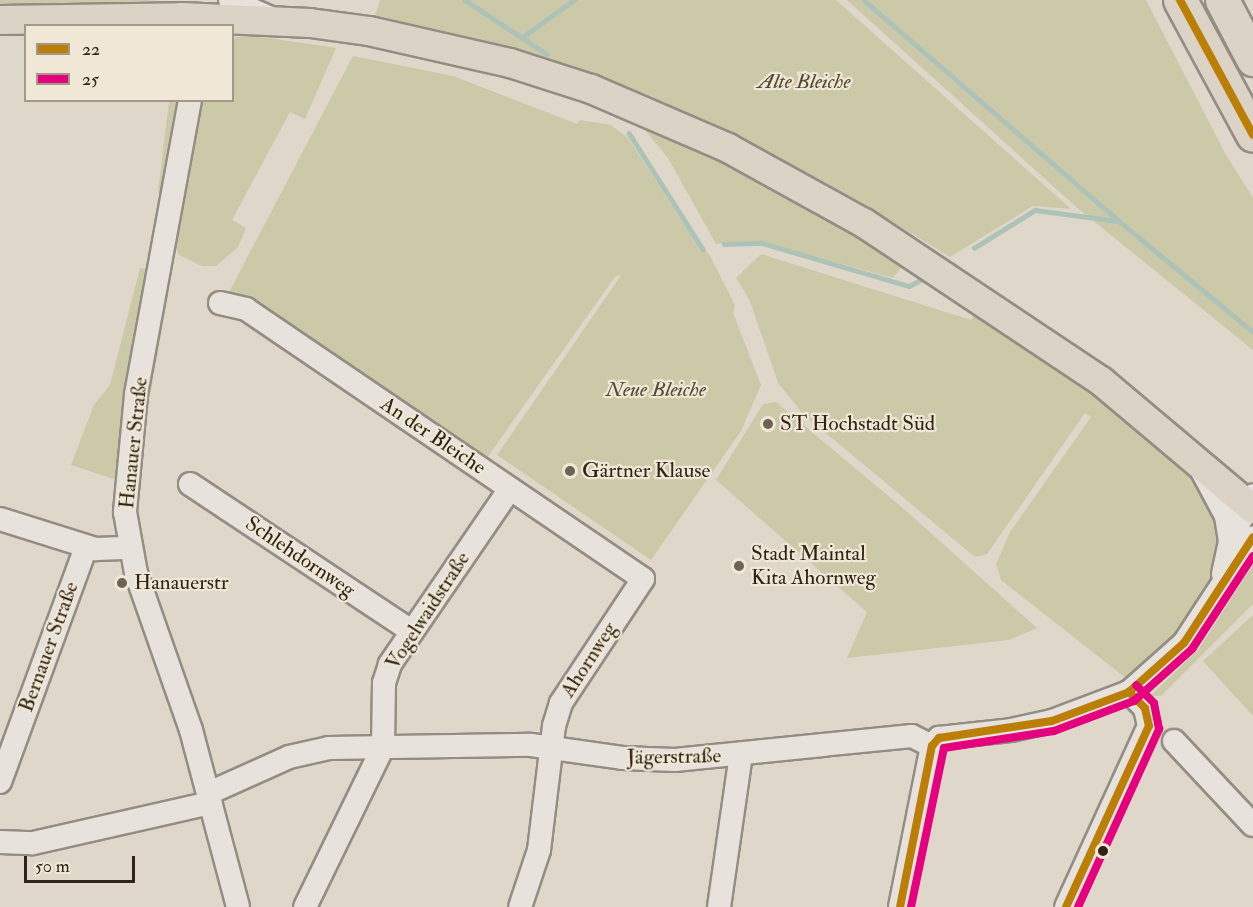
<!DOCTYPE html>
<meta charset="utf-8">
<style>
body{margin:0}
#map{position:relative;width:1253px;height:907px;overflow:hidden;background:#dfd7c9;font-family:"IM FELL Double Pica",serif}
div>[style]{position:absolute}
.green>*{inset:0;background:#ccc9a9}
.stream>*{height:4.5px;margin:-2.25px;padding:0 2.25px;transform-origin:2.25px;border-radius:2.25px;background:#adc3b8}
.roads{filter:drop-shadow(2px 0 #938d83) drop-shadow(-2px 0 #938d83) drop-shadow(0 2px #938d83) drop-shadow(0 -2px #938d83)}
.minor>*{height:22px;margin:-11px;padding:0 11px;transform-origin:11px;border-radius:11px;background:#e7e2db}
.major>*{height:28px;margin:-14px;padding:0 14px;transform-origin:14px;border-radius:14px;background:#dad3c6}
.highway>*{height:33px;margin:-16.5px;padding:0 16.5px;transform-origin:16.5px;border-radius:16.5px;background:#dad3c6}
.bus-1>*{height:8px;margin:-4px;padding:0 4px;transform-origin:4px;border-radius:4px;background:#bb7f07}
.bus-2>*{height:8px;margin:-4px;padding:0 4px;transform-origin:4px;border-radius:4px;background:#e5007d}
.dots>*{width:16px;height:16px;translate:-50% -50%;box-sizing:border-box;border:3px solid #f0e7d6;border-radius:50%}
span{translate:-50% -50%;white-space:nowrap;text-align:center;line-height:1.15;-webkit-text-stroke:4.5px #f0e7d6;paint-order:stroke}
.park-label{font-size:21px;color:#524a34;font-style:italic}
.poi-label{font-size:21px;color:#2f2416}
.left{translate:0 -50%;text-align:left}
.street-label{font-size:21px;color:#2f2416}
.legend{position:absolute;left:24px;top:24px;width:210px;height:78px;box-sizing:border-box;background:#f0e7d6;border:2px solid #a39989;margin:0;padding:8px 10px;list-style:none;font-size:18px;color:#2f2416}
.legend li{display:flex;align-items:center;gap:12px;height:30px}
.legend b{width:30px;border:2px solid #a39989}
.scale{position:absolute;left:24px;top:856px;width:111px;height:27px;box-sizing:border-box;border:3px solid #2f2416;border-top:0;padding-left:8px;font-size:18px;line-height:21px;white-space:nowrap;color:#2f2416;-webkit-text-stroke:4px #f0e7d6;paint-order:stroke}
</style>
<div id="map">
<div class="green">
<i style="clip-path:polygon(0 0,159px 0,0 12px)"></i>
<i style="clip-path:polygon(380px 0,836px 0,1071px 209px,1033px 206px,950px 257px,857px 200px,783px 162px,598px 85px,579px 68px,572px 75px,373px 23px)"></i>
<i style="clip-path:polygon(847px 0,1146px 0,1225px 153px,1253px 198px,1253px 350px,1075px 206px)"></i>
<i style="clip-path:polygon(249px 35px,336px 48px,305px 119px,290px 112px,232px 220px,246px 228px,238px 247px,216px 266px,202px 266px,179px 255px,174px 245px,195px 101px,232px 100px,233px 38px)"></i>
<i style="clip-path:polygon(353px 56px,453px 76px,577px 124px,580px 120px,611px 125px,628px 138px,696px 243px,709px 254px,735px 305px,733px 313px,761px 385px,741px 431px,651px 560px,497px 455px,622px 274px,615px 277px,484px 462px,228px 294px)"></i>
<i style="clip-path:polygon(169px 101px,176px 101px,176px 124px,166px 195px,158px 192px)"></i>
<i style="clip-path:polygon(640px 124px,726px 161px,903px 265px,893px 278px,759px 241px,716px 244px,668px 158px)"></i>
<i style="clip-path:polygon(761px 254px,971px 320px,980px 309px,1073px 375px,1189px 469px,1220px 523px,1218px 576px,1188px 626px,1127px 679px,1001px 580px,996px 564px,1010px 532px,1091px 417px,1085px 413px,987px 554px,975px 557px,804px 415px,778px 383px,750px 301px,736px 278px)"></i>
<i style="clip-path:polygon(140px 268px,151px 270px,117px 480px,71px 465px,94px 405px,110px 385px)"></i>
<i style="clip-path:polygon(169px 290px,145px 424px,142px 466px,136px 466px,165px 294px)"></i>
<i style="clip-path:polygon(776px 402px,904px 509px,1037px 628px,1009px 640px,847px 658px,867px 612px,716px 480px,763px 404px)"></i>
<i style="clip-path:polygon(1253px 565px,1253px 604px,1161px 696px,1150px 696px,1198px 650px)"></i>
<i style="clip-path:polygon(1253px 615px,1253px 716px,1203px 661px)"></i>
</div>
<div class="stream">
<i style="left:465px;top:0;width:98px;rotate:33.4deg"></i>
<i style="left:864px;top:0;width:337px;rotate:40.9deg"></i>
<i style="left:524px;top:36px;width:62px;rotate:-35.8deg"></i>
<i style="left:629px;top:133px;width:138px;rotate:57.5deg"></i>
<i style="left:724px;top:244px;width:38px;rotate:-2deg"></i>
<i style="left:762px;top:243px;width:153px;rotate:16.3deg"></i>
<i style="left:909px;top:286px;width:13px;rotate:-27deg"></i>
<i style="left:974px;top:248px;width:72px;rotate:-31.9deg"></i>
<i style="left:1035px;top:210px;width:85px;rotate:7.5deg"></i>
<i style="left:1119px;top:221px;width:174px;rotate:39.6deg"></i>
</div>
<div class="roads">
<div class="minor">
<i style="left:230px;top:0;width:43px;rotate:23.6deg"></i>
<i style="left:190px;top:100px;width:300px;rotate:100.4deg"></i>
<i style="left:136px;top:395px;width:118px;rotate:95.4deg"></i>
<i style="left:125px;top:512px;width:62px;rotate:79.8deg"></i>
<i style="left:136px;top:573px;width:166px;rotate:70.7deg"></i>
<i style="left:191px;top:730px;width:183px;rotate:75.1deg"></i>
<i style="left:220px;top:303px;width:27px;rotate:13deg"></i>
<i style="left:246px;top:309px;width:480px;rotate:34.2deg"></i>
<i style="left:643px;top:579px;width:149px;rotate:123.5deg"></i>
<i style="left:561px;top:703px;width:24px;rotate:107deg"></i>
<i style="left:554px;top:726px;width:125px;rotate:96.9deg"></i>
<i style="left:539px;top:850px;width:60px;rotate:108.4deg"></i>
<i style="left:1202px;top:471px;width:51px;rotate:61.9deg"></i>
<i style="left:1226px;top:516px;width:25px;rotate:81deg"></i>
<i style="left:190px;top:484px;width:265px;rotate:33.6deg"></i>
<i style="left:0;top:519px;width:101px;rotate:17.4deg"></i>
<i style="left:96px;top:549px;width:34px;rotate:-2deg"></i>
<i style="left:1223px;top:574px;width:34px;rotate:-78deg"></i>
<i style="left:1230px;top:541px;width:51px;rotate:-63.4deg"></i>
<i style="left:1174px;top:741px;width:115px;rotate:46.8deg"></i>
<i style="left:0;top:782px;width:250px;rotate:-69.9deg"></i>
<i style="left:209px;top:793px;width:88px;rotate:-24.2deg"></i>
<i style="left:289px;top:757px;width:41px;rotate:-12.7deg"></i>
<i style="left:329px;top:748px;width:202px;rotate:-0.9deg"></i>
<i style="left:531px;top:745px;width:92px;rotate:8.1deg"></i>
<i style="left:622px;top:758px;width:53px;rotate:2.2deg"></i>
<i style="left:675px;top:760px;width:238px;rotate:-5.8deg"></i>
<i style="left:912px;top:736px;width:22px;rotate:27deg"></i>
<i style="left:0;top:842px;width:33px;rotate:2deg"></i>
<i style="left:33px;top:843px;width:182px;rotate:-12.7deg"></i>
<i style="left:305px;top:907px;width:178px;rotate:-64deg"></i>
<i style="left:383px;top:747px;width:64px;rotate:-89.1deg"></i>
<i style="left:384px;top:683px;width:20px;rotate:-72deg"></i>
<i style="left:390px;top:664px;width:212px;rotate:-55.6deg"></i>
<i style="left:719px;top:907px;width:154px;rotate:-81.8deg"></i>
<i style="left:900px;top:907px;width:164px;rotate:-78.8deg"></i>
<i style="left:932px;top:746px;width:11px;rotate:-49deg"></i>
<i style="left:939px;top:738px;width:72px;rotate:-6.3deg"></i>
<i style="left:1011px;top:730px;width:42px;rotate:-12.4deg"></i>
<i style="left:1052px;top:721px;width:82px;rotate:-20.6deg"></i>
<i style="left:1129px;top:692px;width:74px;rotate:-41.7deg"></i>
<i style="left:1184px;top:643px;width:126px;rotate:-56.9deg"></i>
<i style="left:1066px;top:907px;width:199px;rotate:-65.4deg"></i>
<i style="left:1149px;top:726px;width:18px;rotate:-103deg"></i>
<i style="left:1145px;top:708px;width:23px;rotate:-135deg"></i>
</div>
<div class="major">
<i style="left:0;top:20px;width:182px;rotate:-0.9deg"></i>
<i style="left:182px;top:17px;width:128px;rotate:2.7deg"></i>
<i style="left:310px;top:23px;width:60px;rotate:7.7deg"></i>
<i style="left:369px;top:31px;width:145px;rotate:12.8deg"></i>
<i style="left:510px;top:63px;width:85px;rotate:17.8deg"></i>
<i style="left:591px;top:89px;width:149px;rotate:23.3deg"></i>
<i style="left:728px;top:148px;width:155px;rotate:28.9deg"></i>
<i style="left:864px;top:223px;width:285px;rotate:33.7deg"></i>
<i style="left:1101px;top:381px;width:199px;rotate:40.1deg"></i>
</div>
<div class="highway">
<i style="left:1180px;top:0;width:153px;rotate:61.6deg"></i>
<i style="left:1222px;top:0;width:67px;rotate:62.3deg"></i>
</div>
</div>
<div class="bus-1">
<i style="left:1180px;top:0;width:153px;rotate:61.6deg"></i>
<i style="left:900px;top:907px;width:164px;rotate:-78.8deg"></i>
<i style="left:932px;top:746px;width:11px;rotate:-49deg"></i>
<i style="left:939px;top:738px;width:114px;rotate:-8.6deg"></i>
<i style="left:1052px;top:721px;width:82px;rotate:-20.6deg"></i>
<i style="left:1129px;top:692px;width:74px;rotate:-41.7deg"></i>
<i style="left:1184px;top:643px;width:126px;rotate:-56.9deg"></i>
<i style="left:1066px;top:907px;width:199px;rotate:-65.4deg"></i>
<i style="left:1149px;top:726px;width:18px;rotate:-103deg"></i>
<i style="left:1145px;top:708px;width:23px;rotate:-135deg"></i>
</div>
<div class="bus-2">
<i style="left:911px;top:907px;width:162px;rotate:-78.3deg"></i>
<i style="left:944px;top:748px;width:111px;rotate:-8.8deg"></i>
<i style="left:1054px;top:731px;width:85px;rotate:-20.6deg"></i>
<i style="left:1134px;top:701px;width:78px;rotate:-41.9deg"></i>
<i style="left:1192px;top:649px;width:111px;rotate:-56.7deg"></i>
<i style="left:1078px;top:907px;width:196px;rotate:-65.5deg"></i>
<i style="left:1159px;top:729px;width:26px;rotate:-101deg"></i>
<i style="left:1154px;top:703px;width:25px;rotate:-135deg"></i>
</div>
<div class="dots">
<i style="left:768px;top:424px;background:#6d6355"></i>
<i style="left:570px;top:471px;background:#6d6355"></i>
<i style="left:739px;top:566px;background:#6d6355"></i>
<i style="left:122px;top:583px;background:#6d6355"></i>
<i style="left:1103px;top:851px;background:#2f2416"></i>
</div>
<div class="park-label">
<span style="left:804px;top:82px">Alte Bleiche</span>
<span style="left:656px;top:390px">Neue Bleiche</span>
</div>
<div class="poi-label">
<span class="left" style="left:780px;top:424px">ST Hochstadt Süd</span>
<span class="left" style="left:582px;top:471px">Gärtner Klause</span>
<span class="left" style="left:751px;top:566px">Stadt Maintal<br>Kita Ahornweg</span>
<span class="left" style="left:134px;top:583px">Hanauerstr</span>
</div>
<div class="street-label">
<span style="left:433px;top:436px;rotate:34deg">An der Bleiche</span>
<span style="left:134px;top:443px;rotate:-84deg">Hanauer Straße</span>
<span style="left:300px;top:557px;rotate:34deg">Schlehdornweg</span>
<span style="left:428px;top:611px;rotate:-57deg">Vogelwaidstraße</span>
<span style="left:49px;top:647px;rotate:-70deg">Bernauer Straße</span>
<span style="left:589px;top:660px;rotate:-57deg">Ahornweg</span>
<span style="left:674px;top:757px;rotate:-1deg">Jägerstraße</span>
</div>
<ul class="legend">
<li><b style="height:8px;background:#bb7f07"></b>22</li>
<li><b style="height:8px;background:#e5007d"></b>25</li>
</ul>
<div class="scale">50 m</div>
</div>
